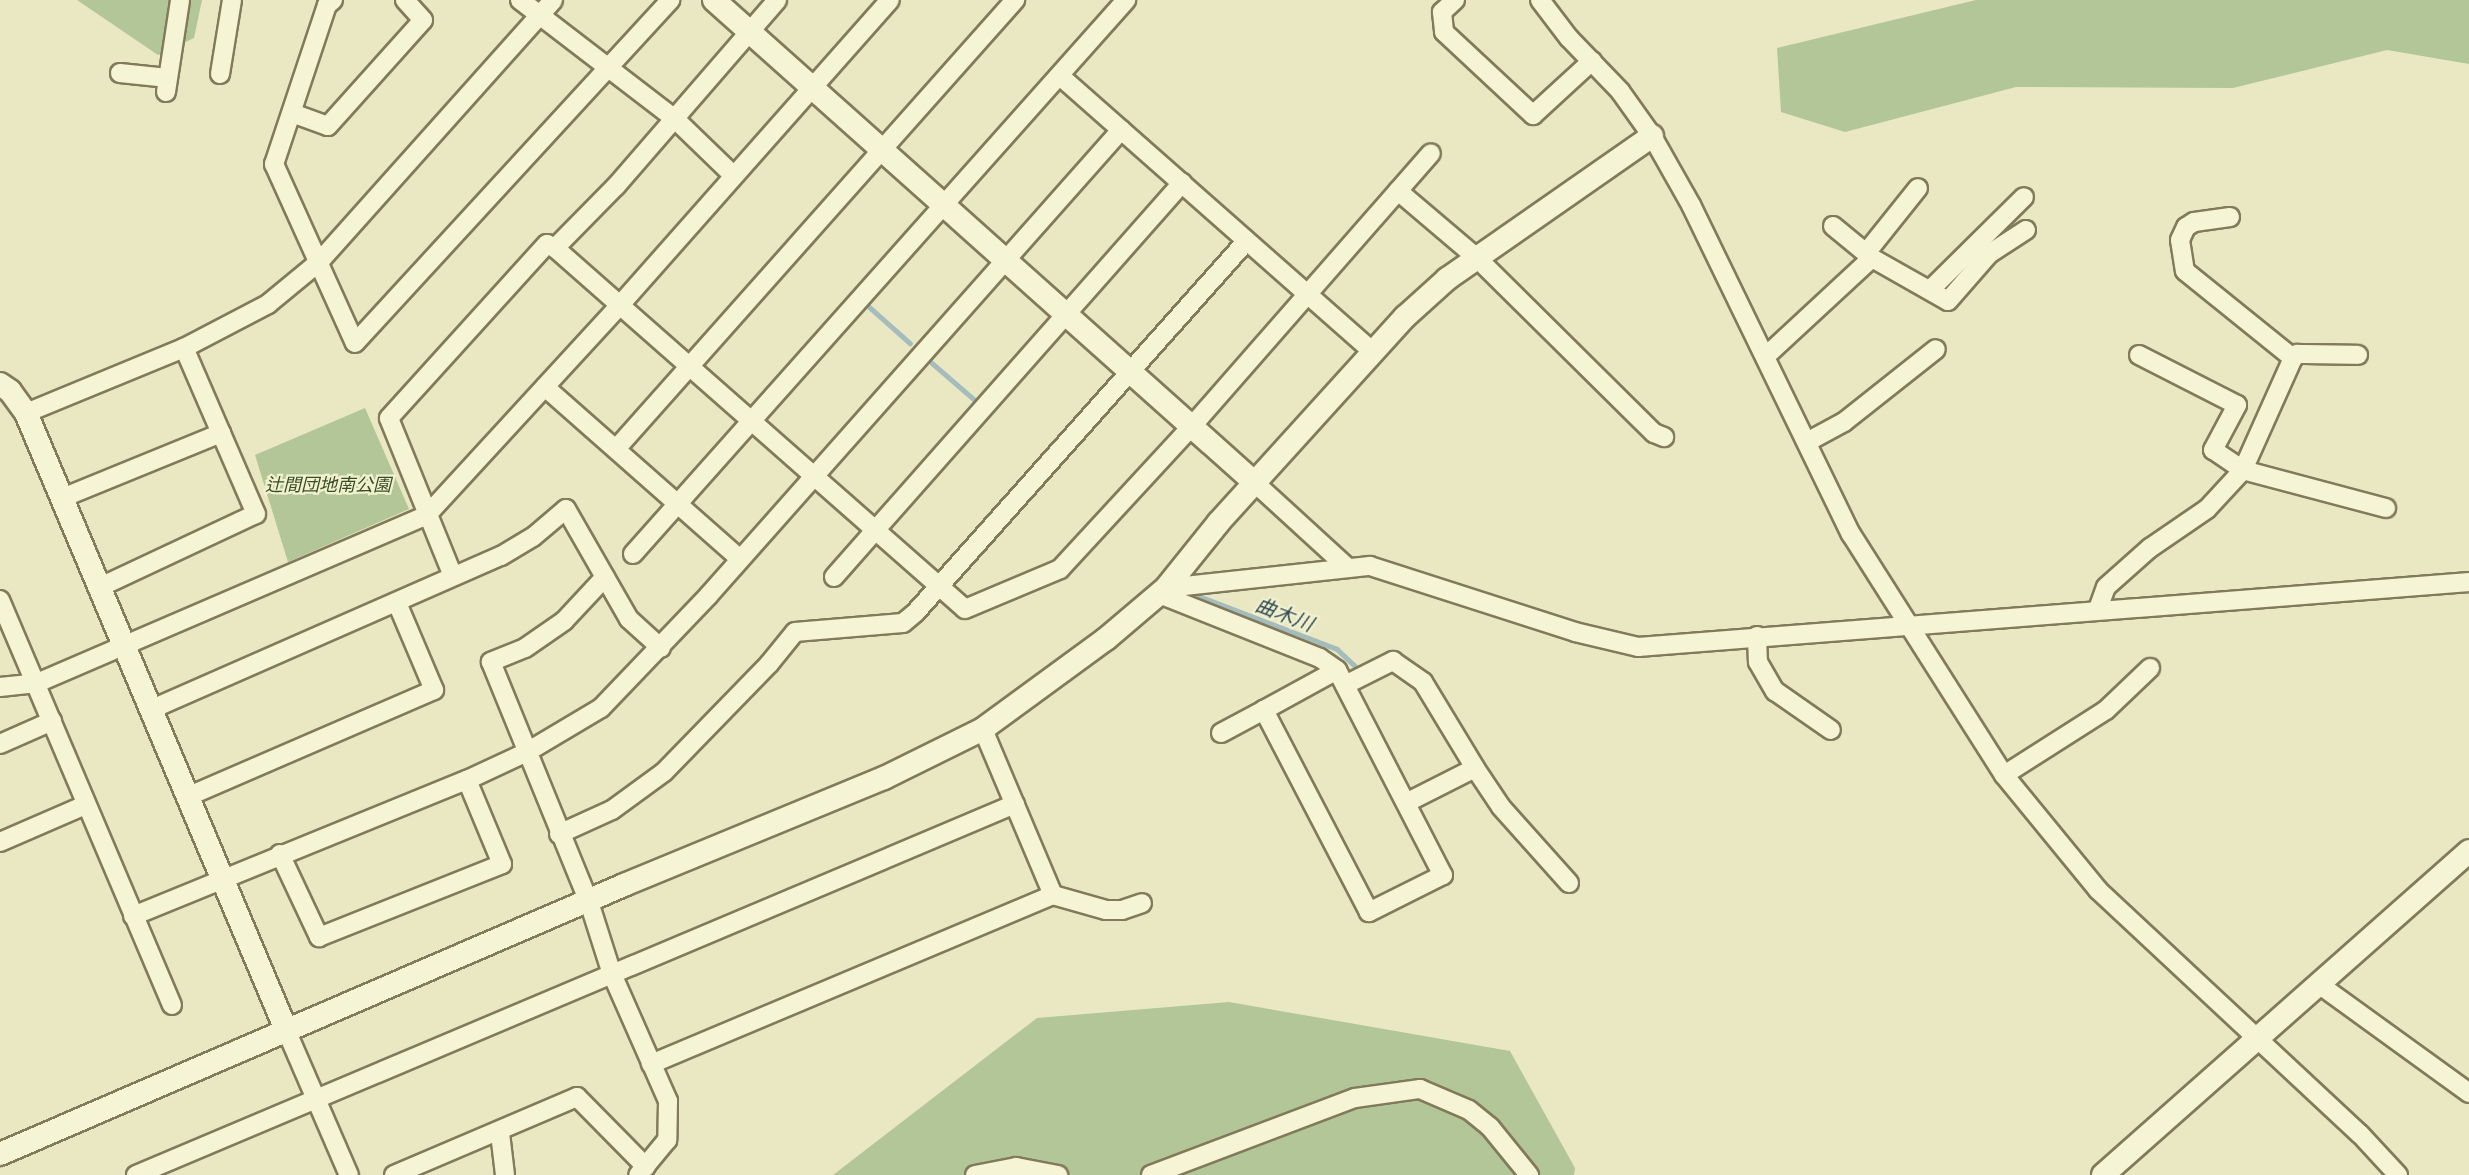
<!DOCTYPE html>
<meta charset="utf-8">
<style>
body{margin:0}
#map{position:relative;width:2469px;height:1175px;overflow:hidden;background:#e9e8c2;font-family:"Playfair Display","Noto Sans JP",serif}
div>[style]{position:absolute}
.green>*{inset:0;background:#b3c697}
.stream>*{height:4.5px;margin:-2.25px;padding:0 2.25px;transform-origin:2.25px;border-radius:2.25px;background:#a4bcbc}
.roads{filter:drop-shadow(2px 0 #817a5b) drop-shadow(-2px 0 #817a5b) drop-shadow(0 2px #817a5b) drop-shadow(0 -2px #817a5b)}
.minor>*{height:18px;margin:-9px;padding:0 9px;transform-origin:9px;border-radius:9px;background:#f5f4d4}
.tertiary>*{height:22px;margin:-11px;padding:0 11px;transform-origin:11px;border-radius:11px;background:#f5f4d4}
span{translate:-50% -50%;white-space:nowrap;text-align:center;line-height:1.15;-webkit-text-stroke:4.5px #f1f1d0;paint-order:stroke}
.park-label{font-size:18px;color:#384d26;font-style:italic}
.water-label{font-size:20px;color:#2e4950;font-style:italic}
</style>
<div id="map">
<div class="green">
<i style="clip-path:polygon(77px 0,202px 0,194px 38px,158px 55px)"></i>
<i style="clip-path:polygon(1976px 0,2469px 0,2469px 64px,2387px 50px,2233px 88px,2016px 87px,1845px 132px,1781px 112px,1777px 48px)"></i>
<i style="clip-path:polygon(365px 408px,409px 509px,288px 562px,255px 455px)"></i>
<i style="clip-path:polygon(1229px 1002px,1510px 1051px,1575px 1168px,1574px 1175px,833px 1175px,1037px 1018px)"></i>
</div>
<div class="stream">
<i style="left:866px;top:304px;width:59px;rotate:41.6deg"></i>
<i style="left:932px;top:363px;width:58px;rotate:40.8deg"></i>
<i style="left:1199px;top:596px;width:148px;rotate:21deg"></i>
<i style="left:1337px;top:649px;width:25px;rotate:43deg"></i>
</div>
<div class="roads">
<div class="minor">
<i style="left:333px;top:0;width:8px;rotate:140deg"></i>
<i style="left:327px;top:5px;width:168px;rotate:108.4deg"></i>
<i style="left:274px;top:164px;width:196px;rotate:65.7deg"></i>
<i style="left:355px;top:343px;width:466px;rotate:-47.4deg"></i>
<i style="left:520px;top:0;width:194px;rotate:37.5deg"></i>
<i style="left:674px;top:118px;width:83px;rotate:44deg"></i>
<i style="left:1455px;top:0;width:18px;rotate:137deg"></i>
<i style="left:1442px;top:12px;width:20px;rotate:84deg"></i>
<i style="left:1444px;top:32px;width:122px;rotate:43deg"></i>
<i style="left:1533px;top:115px;width:80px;rotate:-42.5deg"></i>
<i style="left:1540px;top:0;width:48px;rotate:52.7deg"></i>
<i style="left:1569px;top:38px;width:74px;rotate:46.1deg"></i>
<i style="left:1620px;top:91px;width:55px;rotate:54.6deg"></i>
<i style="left:1652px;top:136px;width:79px;rotate:60.5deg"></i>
<i style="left:1691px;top:205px;width:366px;rotate:64.1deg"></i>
<i style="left:1851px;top:534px;width:285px;rotate:57.6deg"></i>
<i style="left:2004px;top:775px;width:149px;rotate:50.7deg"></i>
<i style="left:2098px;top:890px;width:358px;rotate:43deg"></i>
<i style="left:2360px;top:1134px;width:56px;rotate:47.2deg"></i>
<i style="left:120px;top:73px;width:48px;rotate:5.9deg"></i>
<i style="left:220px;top:74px;width:75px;rotate:-80.8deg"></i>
<i style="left:1060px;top:76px;width:417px;rotate:41.4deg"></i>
<i style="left:166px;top:92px;width:93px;rotate:-81.3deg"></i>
<i style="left:292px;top:113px;width:38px;rotate:20deg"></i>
<i style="left:328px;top:126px;width:142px;rotate:-48.1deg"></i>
<i style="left:423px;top:20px;width:27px;rotate:-132deg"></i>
<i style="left:1398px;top:191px;width:104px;rotate:40.3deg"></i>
<i style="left:1477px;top:258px;width:249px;rotate:44.7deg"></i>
<i style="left:1654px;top:433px;width:11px;rotate:22deg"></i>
<i style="left:2230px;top:217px;width:36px;rotate:172deg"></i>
<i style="left:2194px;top:222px;width:9px;rotate:148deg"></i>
<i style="left:2186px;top:227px;width:14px;rotate:115deg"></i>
<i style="left:2180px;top:240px;width:31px;rotate:81deg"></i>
<i style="left:2185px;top:271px;width:139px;rotate:38.9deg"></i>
<i style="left:2293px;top:358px;width:123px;rotate:114.1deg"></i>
<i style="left:2243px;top:470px;width:148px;rotate:14.9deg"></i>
<i style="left:1833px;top:226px;width:50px;rotate:39.4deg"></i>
<i style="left:555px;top:248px;width:546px;rotate:41.36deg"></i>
<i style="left:965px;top:609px;width:103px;rotate:-22.8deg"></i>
<i style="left:1060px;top:569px;width:196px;rotate:-47.3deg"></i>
<i style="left:1193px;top:425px;width:361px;rotate:-48.8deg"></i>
<i style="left:1866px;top:253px;width:83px;rotate:-51.3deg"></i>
<i style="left:1930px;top:290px;width:132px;rotate:-44.7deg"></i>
<i style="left:1766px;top:356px;width:144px;rotate:-42.8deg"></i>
<i style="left:1872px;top:258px;width:87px;rotate:29.5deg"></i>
<i style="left:1948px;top:301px;width:62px;rotate:-48.9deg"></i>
<i style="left:1989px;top:254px;width:44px;rotate:-33deg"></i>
<i style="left:2293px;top:358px;width:6px;rotate:-45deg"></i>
<i style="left:2297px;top:354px;width:61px;rotate:0.9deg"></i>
<i style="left:545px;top:387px;width:260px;rotate:41.4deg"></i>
<i style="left:26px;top:413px;width:171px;rotate:-22.4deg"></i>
<i style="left:184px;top:348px;width:95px;rotate:-27.6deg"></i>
<i style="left:268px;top:304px;width:66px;rotate:-39.5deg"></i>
<i style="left:319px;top:262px;width:351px;rotate:-48.2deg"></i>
<i style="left:1807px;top:442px;width:42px;rotate:-28.4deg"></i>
<i style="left:1844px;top:422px;width:117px;rotate:-38.4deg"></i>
<i style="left:616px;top:449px;width:601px;rotate:-48.37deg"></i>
<i style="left:1255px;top:483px;width:126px;rotate:42.4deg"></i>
<i style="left:62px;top:498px;width:172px;rotate:-22.2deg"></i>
<i style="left:633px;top:554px;width:742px;rotate:-48.33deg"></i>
<i style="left:453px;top:576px;width:170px;rotate:-112.1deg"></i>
<i style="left:389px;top:418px;width:235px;rotate:-47.8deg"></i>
<i style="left:547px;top:244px;width:9px;rotate:27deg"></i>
<i style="left:555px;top:248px;width:87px;rotate:-45.5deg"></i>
<i style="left:616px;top:186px;width:246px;rotate:-49.1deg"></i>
<i style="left:605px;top:577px;width:60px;rotate:133deg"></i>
<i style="left:564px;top:621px;width:47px;rotate:145.3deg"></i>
<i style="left:525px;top:648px;width:37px;rotate:158deg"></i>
<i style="left:491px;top:662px;width:259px;rotate:67.8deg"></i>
<i style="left:589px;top:902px;width:76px;rotate:72.3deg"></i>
<i style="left:612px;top:974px;width:139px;rotate:66.2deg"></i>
<i style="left:668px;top:1101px;width:39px;rotate:91deg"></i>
<i style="left:667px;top:1140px;width:45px;rotate:129.6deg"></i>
<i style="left:834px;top:577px;width:526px;rotate:-48.55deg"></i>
<i style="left:100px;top:587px;width:172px;rotate:-25.1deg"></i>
<i style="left:256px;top:514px;width:181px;rotate:-113.4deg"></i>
<i style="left:1166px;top:588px;width:205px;rotate:-6.2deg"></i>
<i style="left:1370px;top:566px;width:215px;rotate:17.8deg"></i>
<i style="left:1575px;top:632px;width:65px;rotate:13.4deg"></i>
<i style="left:1638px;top:647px;width:834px;rotate:-4.47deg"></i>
<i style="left:1159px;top:594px;width:173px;rotate:21.7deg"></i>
<i style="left:1320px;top:658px;width:21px;rotate:35deg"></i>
<i style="left:1337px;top:670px;width:231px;rotate:62.7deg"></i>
<i style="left:1443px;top:875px;width:83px;rotate:153.4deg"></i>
<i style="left:1369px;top:912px;width:228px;rotate:-117.5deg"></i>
<i style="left:1264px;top:710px;width:83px;rotate:-28.7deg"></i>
<i style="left:0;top:600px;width:440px;rotate:67deg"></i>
<i style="left:2098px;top:609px;width:23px;rotate:-70deg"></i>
<i style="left:2106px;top:587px;width:59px;rotate:-41.6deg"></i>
<i style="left:2150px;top:548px;width:69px;rotate:-34.4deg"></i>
<i style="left:2207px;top:509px;width:53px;rotate:-47.3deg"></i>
<i style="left:2243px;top:470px;width:36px;rotate:-146deg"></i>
<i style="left:2213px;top:450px;width:51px;rotate:-61.9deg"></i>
<i style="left:2237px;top:405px;width:110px;rotate:-153deg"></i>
<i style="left:1757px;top:636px;width:26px;rotate:88deg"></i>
<i style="left:1758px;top:662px;width:34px;rotate:60deg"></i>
<i style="left:1775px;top:691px;width:68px;rotate:34.9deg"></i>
<i style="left:1345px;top:685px;width:54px;rotate:-26.6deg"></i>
<i style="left:1393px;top:661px;width:37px;rotate:35deg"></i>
<i style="left:1423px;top:682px;width:100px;rotate:58.8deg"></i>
<i style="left:1475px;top:768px;width:77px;rotate:153.1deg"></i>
<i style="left:0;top:687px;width:37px;rotate:-6deg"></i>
<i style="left:37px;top:683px;width:425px;rotate:-23.3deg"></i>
<i style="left:427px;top:515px;width:285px;rotate:-47.4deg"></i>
<i style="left:620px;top:305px;width:407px;rotate:-48.5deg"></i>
<i style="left:152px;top:709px;width:381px;rotate:-23.7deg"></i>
<i style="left:501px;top:556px;width:37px;rotate:-31deg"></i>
<i style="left:533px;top:537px;width:43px;rotate:-40.3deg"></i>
<i style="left:566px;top:509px;width:127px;rotate:60.2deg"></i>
<i style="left:629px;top:619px;width:43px;rotate:42.2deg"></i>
<i style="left:1221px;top:733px;width:49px;rotate:-28.1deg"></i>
<i style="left:0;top:744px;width:57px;rotate:-23.9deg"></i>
<i style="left:1475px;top:768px;width:47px;rotate:56.3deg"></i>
<i style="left:1501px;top:807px;width:102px;rotate:48.2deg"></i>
<i style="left:2004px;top:775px;width:121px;rotate:-32.5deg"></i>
<i style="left:2106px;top:710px;width:61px;rotate:-43.7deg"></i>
<i style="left:189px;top:796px;width:267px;rotate:-23.4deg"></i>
<i style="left:434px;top:690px;width:95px;rotate:-113deg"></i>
<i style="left:559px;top:834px;width:58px;rotate:-24.4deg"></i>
<i style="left:612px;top:810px;width:64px;rotate:-36.2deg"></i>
<i style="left:664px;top:772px;width:151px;rotate:-45.8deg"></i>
<i style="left:769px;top:664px;width:41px;rotate:-50.9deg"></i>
<i style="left:795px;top:632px;width:108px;rotate:-4.8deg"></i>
<i style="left:903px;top:623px;width:17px;rotate:-40deg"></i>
<i style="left:916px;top:612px;width:497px;rotate:-48.3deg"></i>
<i style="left:0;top:842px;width:93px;rotate:-23.5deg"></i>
<i style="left:280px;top:854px;width:92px;rotate:64.8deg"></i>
<i style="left:319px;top:937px;width:197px;rotate:-21.7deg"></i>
<i style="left:502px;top:864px;width:91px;rotate:-112.6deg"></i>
<i style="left:1053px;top:895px;width:55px;rotate:15.8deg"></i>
<i style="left:1106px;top:910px;width:16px"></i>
<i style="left:1122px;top:910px;width:21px;rotate:-19deg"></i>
<i style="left:133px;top:916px;width:361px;rotate:-22.2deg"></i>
<i style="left:467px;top:780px;width:66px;rotate:-25deg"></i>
<i style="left:527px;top:752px;width:86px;rotate:-30.7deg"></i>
<i style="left:601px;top:708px;width:155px;rotate:-46.3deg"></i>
<i style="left:708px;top:596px;width:623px;rotate:-48.45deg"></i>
<i style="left:2320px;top:985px;width:184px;rotate:35.9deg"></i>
<i style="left:287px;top:1032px;width:156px;rotate:66.6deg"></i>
<i style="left:651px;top:1064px;width:436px;rotate:-22.8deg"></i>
<i style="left:1053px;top:895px;width:180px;rotate:-112.9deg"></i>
<i style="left:500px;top:1133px;width:42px;rotate:83.2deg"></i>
<i style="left:136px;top:1175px;width:954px;rotate:-22.88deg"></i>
<i style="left:394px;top:1175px;width:199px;rotate:-23.1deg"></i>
<i style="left:577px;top:1097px;width:98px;rotate:45.4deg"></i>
<i style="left:975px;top:1175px;width:42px;rotate:-11deg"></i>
<i style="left:1016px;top:1167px;width:43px;rotate:10.8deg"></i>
<i style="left:1151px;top:1175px;width:218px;rotate:-20.7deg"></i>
<i style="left:1355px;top:1098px;width:66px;rotate:-7.9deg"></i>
<i style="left:1420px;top:1089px;width:53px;rotate:23.2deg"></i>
<i style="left:1469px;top:1110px;width:27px;rotate:39deg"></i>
<i style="left:1490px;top:1127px;width:62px;rotate:50.9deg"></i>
</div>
<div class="tertiary">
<i style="left:714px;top:0;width:725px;rotate:41.76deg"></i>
<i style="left:0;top:384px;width:12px;rotate:35deg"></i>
<i style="left:10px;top:391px;width:27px;rotate:54deg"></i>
<i style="left:26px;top:413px;width:672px;rotate:67.14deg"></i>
<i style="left:0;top:1154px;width:680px;rotate:-23.32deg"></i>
<i style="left:624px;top:885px;width:281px;rotate:-22.4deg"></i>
<i style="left:884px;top:778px;width:110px;rotate:-26.3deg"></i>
<i style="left:983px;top:729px;width:152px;rotate:-36.2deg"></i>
<i style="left:1106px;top:639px;width:79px;rotate:-40.4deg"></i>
<i style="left:1166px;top:588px;width:85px;rotate:-51.2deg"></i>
<i style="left:1219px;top:522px;width:277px;rotate:-47.8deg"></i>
<i style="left:1405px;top:317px;width:57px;rotate:-42.1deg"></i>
<i style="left:1447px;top:279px;width:250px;rotate:-34.9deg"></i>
<i style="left:2103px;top:1175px;width:489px;rotate:-41.5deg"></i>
</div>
</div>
<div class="park-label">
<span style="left:328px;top:484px">辻間団地南公園</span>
</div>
<div class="water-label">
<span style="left:1285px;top:613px;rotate:21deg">曲木川</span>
</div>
</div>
